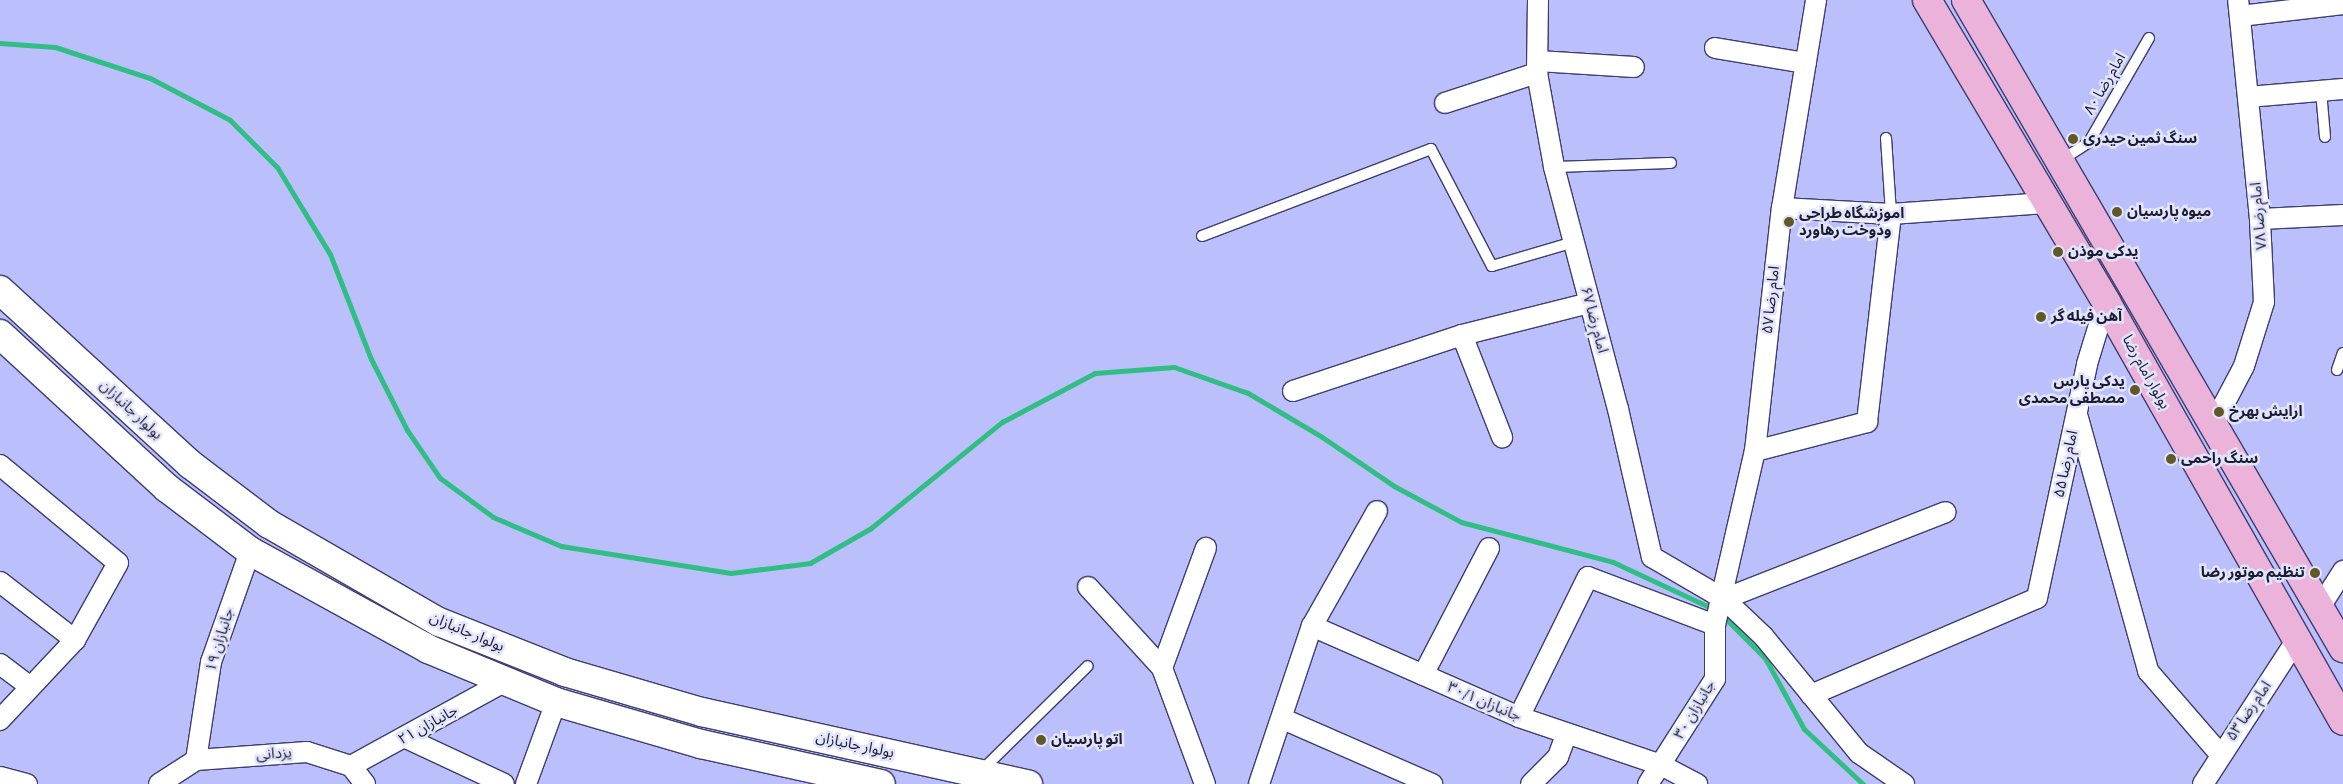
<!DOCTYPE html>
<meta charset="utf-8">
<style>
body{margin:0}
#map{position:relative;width:2343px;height:784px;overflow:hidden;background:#bbc0fc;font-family:"Alegreya Sans","Noto Sans Arabic",sans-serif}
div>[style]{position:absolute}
.stream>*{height:5px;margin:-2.5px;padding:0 2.5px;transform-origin:2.5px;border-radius:2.5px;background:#31be84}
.roads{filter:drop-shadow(1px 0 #3d3e70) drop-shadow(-1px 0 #3d3e70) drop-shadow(0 1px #3d3e70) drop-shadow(0 -1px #3d3e70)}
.service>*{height:10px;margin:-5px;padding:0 5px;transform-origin:5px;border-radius:5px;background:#fff}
.minor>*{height:20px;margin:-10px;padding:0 10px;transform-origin:10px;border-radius:10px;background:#fff}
.secondary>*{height:28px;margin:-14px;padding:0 14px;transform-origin:14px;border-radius:14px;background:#fff}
.primary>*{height:28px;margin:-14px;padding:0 14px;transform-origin:14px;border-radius:14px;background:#ecb3da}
.dots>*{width:14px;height:14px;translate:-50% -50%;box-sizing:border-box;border:2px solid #e2e4fd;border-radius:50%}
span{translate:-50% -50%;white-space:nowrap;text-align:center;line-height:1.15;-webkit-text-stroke:5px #e2e4fd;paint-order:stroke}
.street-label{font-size:15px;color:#1b1c32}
.poi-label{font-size:15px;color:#1b1c32;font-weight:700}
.left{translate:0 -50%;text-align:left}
.right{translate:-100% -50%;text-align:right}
</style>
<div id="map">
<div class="stream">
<i style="left:0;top:43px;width:55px;rotate:4.2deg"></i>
<i style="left:55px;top:47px;width:100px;rotate:18.1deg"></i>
<i style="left:150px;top:78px;width:90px;rotate:27.7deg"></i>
<i style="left:230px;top:120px;width:66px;rotate:45deg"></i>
<i style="left:277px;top:167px;width:102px;rotate:58.7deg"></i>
<i style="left:330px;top:254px;width:113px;rotate:68.7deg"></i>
<i style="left:371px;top:359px;width:80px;rotate:63.1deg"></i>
<i style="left:407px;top:430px;width:58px;rotate:55.5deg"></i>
<i style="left:440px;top:478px;width:66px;rotate:36.3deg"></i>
<i style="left:493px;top:517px;width:74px;rotate:23.1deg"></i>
<i style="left:561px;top:546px;width:172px;rotate:9deg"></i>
<i style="left:731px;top:573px;width:80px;rotate:-7.2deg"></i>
<i style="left:810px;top:563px;width:70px;rotate:-29.8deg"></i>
<i style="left:871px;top:528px;width:169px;rotate:-39deg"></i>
<i style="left:1002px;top:422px;width:105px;rotate:-27.8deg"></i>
<i style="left:1095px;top:373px;width:79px;rotate:-4.3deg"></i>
<i style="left:1174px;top:367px;width:78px;rotate:19.4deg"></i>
<i style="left:1248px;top:393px;width:86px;rotate:30.7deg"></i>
<i style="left:1322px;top:437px;width:87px;rotate:34.2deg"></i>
<i style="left:1394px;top:486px;width:76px;rotate:28.2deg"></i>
<i style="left:1461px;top:522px;width:157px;rotate:14.7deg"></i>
<i style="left:1613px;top:562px;width:111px;rotate:25deg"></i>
<i style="left:1722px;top:615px;width:61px;rotate:45deg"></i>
<i style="left:1765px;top:658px;width:81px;rotate:61.2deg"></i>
<i style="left:1804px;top:729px;width:81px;rotate:43deg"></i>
</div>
<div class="roads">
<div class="service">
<i style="left:2321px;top:91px;width:46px;rotate:85deg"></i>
<i style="left:1886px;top:138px;width:76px;rotate:86.2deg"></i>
<i style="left:2060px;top:161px;width:35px;rotate:-33deg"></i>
<i style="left:2089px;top:142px;width:120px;rotate:-60deg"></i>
<i style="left:1554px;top:167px;width:117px;rotate:-2deg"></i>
<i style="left:1202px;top:236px;width:245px;rotate:-20.8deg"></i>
<i style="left:1431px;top:149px;width:132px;rotate:62.5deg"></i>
<i style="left:1492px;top:266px;width:85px;rotate:-16.3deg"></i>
<i style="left:2337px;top:370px;width:18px;rotate:-71deg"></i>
<i style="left:982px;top:770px;width:148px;rotate:-44.5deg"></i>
</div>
<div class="minor">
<i style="left:1538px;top:0;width:73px;rotate:90.8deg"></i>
<i style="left:1537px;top:73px;width:96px;rotate:79.7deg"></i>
<i style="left:1554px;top:167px;width:250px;rotate:75.2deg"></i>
<i style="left:1618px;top:409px;width:152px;rotate:77.1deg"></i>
<i style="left:1652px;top:557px;width:83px;rotate:30.3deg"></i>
<i style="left:1724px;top:599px;width:55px;rotate:43.5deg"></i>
<i style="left:1764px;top:637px;width:150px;rotate:50.7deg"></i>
<i style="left:1859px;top:753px;width:55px;rotate:34.6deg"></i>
<i style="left:2240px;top:16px;width:104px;rotate:-6.6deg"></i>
<i style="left:1715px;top:48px;width:92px;rotate:9.4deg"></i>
<i style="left:1538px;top:61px;width:96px;rotate:3.6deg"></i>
<i style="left:2248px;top:97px;width:95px;rotate:-4.8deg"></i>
<i style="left:1445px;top:103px;width:97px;rotate:-18.1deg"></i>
<i style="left:1782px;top:208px;width:109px;rotate:3.2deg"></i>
<i style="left:1891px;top:214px;width:155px;rotate:-4.1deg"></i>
<i style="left:2260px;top:219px;width:83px;rotate:-2.8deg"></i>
<i style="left:1462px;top:335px;width:110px;rotate:68.6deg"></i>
<i style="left:1293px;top:391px;width:178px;rotate:-18.3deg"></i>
<i style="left:1462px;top:335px;width:131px;rotate:-14.1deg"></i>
<i style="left:2078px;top:418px;width:263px;rotate:74.5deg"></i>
<i style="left:2148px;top:671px;width:110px;rotate:49.1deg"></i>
<i style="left:2214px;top:423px;width:64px;rotate:-62.2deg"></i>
<i style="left:2244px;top:366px;width:67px;rotate:-72.6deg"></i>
<i style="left:2264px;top:302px;width:83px;rotate:-92.8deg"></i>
<i style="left:2260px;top:219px;width:220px;rotate:-95.7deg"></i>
<i style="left:1755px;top:451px;width:116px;rotate:-14.5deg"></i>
<i style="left:1867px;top:422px;width:209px;rotate:-83.4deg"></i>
<i style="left:0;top:465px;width:153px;rotate:39.7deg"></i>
<i style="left:118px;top:563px;width:88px;rotate:119.2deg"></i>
<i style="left:75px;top:640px;width:110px;rotate:133.2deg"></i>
<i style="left:0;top:582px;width:95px;rotate:37.7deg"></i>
<i style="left:1088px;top:587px;width:110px;rotate:47.6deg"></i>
<i style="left:1162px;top:668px;width:124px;rotate:69.7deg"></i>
<i style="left:1724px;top:599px;width:238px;rotate:-21.4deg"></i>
<i style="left:2320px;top:607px;width:43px;rotate:-57.4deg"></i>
<i style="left:1312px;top:626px;width:226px;rotate:23.7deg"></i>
<i style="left:1519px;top:717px;width:150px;rotate:18.7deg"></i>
<i style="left:1661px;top:765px;width:41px;rotate:27.8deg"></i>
<i style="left:0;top:664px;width:38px;rotate:37deg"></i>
<i style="left:1162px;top:668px;width:128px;rotate:-69.9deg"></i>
<i style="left:1423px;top:675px;width:143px;rotate:-62.5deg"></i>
<i style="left:1811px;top:695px;width:246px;rotate:-23.2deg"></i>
<i style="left:2037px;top:598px;width:239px;rotate:-77.9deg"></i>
<i style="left:2087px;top:364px;width:65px;rotate:-73deg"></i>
<i style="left:1519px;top:717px;width:156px;rotate:-63.8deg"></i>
<i style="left:1588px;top:577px;width:136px;rotate:20.7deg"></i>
<i style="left:1283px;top:719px;width:163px;rotate:23.6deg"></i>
<i style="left:406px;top:738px;width:108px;rotate:25.1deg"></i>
<i style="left:196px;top:760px;width:99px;rotate:-81.3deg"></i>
<i style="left:211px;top:662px;width:118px;rotate:-70.6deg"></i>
<i style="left:351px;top:766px;width:175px;rotate:-28.8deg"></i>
<i style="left:351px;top:766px;width:23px;rotate:52deg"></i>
<i style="left:0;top:777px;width:28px;rotate:15deg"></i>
<i style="left:159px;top:784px;width:44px;rotate:-33deg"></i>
<i style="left:196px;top:760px;width:111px;rotate:-4.1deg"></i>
<i style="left:307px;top:752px;width:46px;rotate:17.7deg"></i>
<i style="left:526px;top:784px;width:87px;rotate:-69.9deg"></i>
<i style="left:1259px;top:784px;width:167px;rotate:-71.5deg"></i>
<i style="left:1312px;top:626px;width:132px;rotate:-60.5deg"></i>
<i style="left:1531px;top:784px;width:38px;rotate:-45deg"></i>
<i style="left:1558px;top:757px;width:23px;rotate:-70deg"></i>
<i style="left:1648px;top:784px;width:125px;rotate:-57.5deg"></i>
<i style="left:1715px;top:679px;width:54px;rotate:-90deg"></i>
<i style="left:1715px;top:625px;width:179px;rotate:-77.1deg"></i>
<i style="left:1755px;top:451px;width:244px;rotate:-83.7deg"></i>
<i style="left:1782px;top:208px;width:211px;rotate:-80.7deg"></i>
<i style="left:2203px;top:784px;width:173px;rotate:-57deg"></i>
</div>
<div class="secondary">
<i style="left:0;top:290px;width:258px;rotate:42.5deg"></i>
<i style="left:190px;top:464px;width:99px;rotate:37.2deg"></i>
<i style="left:269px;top:524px;width:196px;rotate:30deg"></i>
<i style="left:439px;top:622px;width:136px;rotate:21.6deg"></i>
<i style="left:565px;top:672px;width:143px;rotate:16.3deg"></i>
<i style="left:702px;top:712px;width:334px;rotate:12.5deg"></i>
<i style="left:0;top:334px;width:227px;rotate:42.7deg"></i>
<i style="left:167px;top:488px;width:104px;rotate:37.2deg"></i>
<i style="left:250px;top:551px;width:203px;rotate:28.8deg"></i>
<i style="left:428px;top:649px;width:139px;rotate:22.5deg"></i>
<i style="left:556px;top:702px;width:151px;rotate:16.2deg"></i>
<i style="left:701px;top:744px;width:184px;rotate:12.5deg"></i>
</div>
<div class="primary">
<i style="left:1927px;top:0;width:351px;rotate:59.3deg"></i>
<i style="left:2106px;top:302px;width:481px;rotate:60.5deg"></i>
<i style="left:1966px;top:0;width:750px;rotate:59.81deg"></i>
</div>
</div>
<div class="dots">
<i style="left:2073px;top:139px;background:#615925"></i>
<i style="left:2117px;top:212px;background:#615925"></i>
<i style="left:1789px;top:222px;background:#615925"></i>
<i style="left:2058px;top:252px;background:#615925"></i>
<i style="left:2041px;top:317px;background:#615925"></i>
<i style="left:2135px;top:390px;background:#615925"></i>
<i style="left:2219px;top:412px;background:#615925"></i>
<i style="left:2171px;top:459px;background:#615925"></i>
<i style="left:2315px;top:573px;background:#615925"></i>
<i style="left:1041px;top:740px;background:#615925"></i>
</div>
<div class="street-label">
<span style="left:2105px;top:84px;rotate:-60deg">امام رضا ۸۰</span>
<span style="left:2259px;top:216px;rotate:-95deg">امام رضا ۷۸</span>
<span style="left:1771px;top:300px;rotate:-84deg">امام رضا ۵۷</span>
<span style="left:1594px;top:320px;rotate:75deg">امام رضا ۶۷</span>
<span style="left:2146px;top:372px;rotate:61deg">بولوار امام رضا</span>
<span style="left:131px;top:410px;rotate:43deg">بولوار جانبازان</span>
<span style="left:2066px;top:464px;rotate:-78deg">امام رضا ۵۵</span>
<span style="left:467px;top:632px;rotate:23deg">بولوار جانبازان</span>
<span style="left:220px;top:640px;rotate:-73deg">جانبازان ۱۹</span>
<span style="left:1484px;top:702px;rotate:23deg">جانبازان ۳۰/۱</span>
<span style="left:1695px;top:710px;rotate:-59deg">جانبازان ۳۰</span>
<span style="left:2249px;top:711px;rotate:-56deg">امام رضا ۵۳</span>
<span style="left:428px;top:725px;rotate:-29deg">جانبازان ۲۱</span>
<span style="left:855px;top:745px;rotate:12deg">بولوار جانبازان</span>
<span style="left:274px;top:754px;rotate:-4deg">یزدانی</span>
</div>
<div class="poi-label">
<span class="left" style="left:2083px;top:139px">سنگ ثمین حیدری</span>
<span class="left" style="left:2127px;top:212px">میوه پارسیان</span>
<span class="left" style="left:1799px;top:222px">اموزشگاه طراحی<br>ودوخت رهاورد</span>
<span class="left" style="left:2068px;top:252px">یدکی موذن</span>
<span class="left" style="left:2051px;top:317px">آهن فیله گر</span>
<span class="right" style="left:2125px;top:390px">یدکی پارس<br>مصطفی محمدی</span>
<span class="left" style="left:2229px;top:412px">ارایش بهرخ</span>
<span class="left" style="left:2181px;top:459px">سنگ راحمی</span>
<span class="right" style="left:2305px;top:573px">تنظیم موتور رضا</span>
<span class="left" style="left:1051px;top:740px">اتو پارسیان</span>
</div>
</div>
